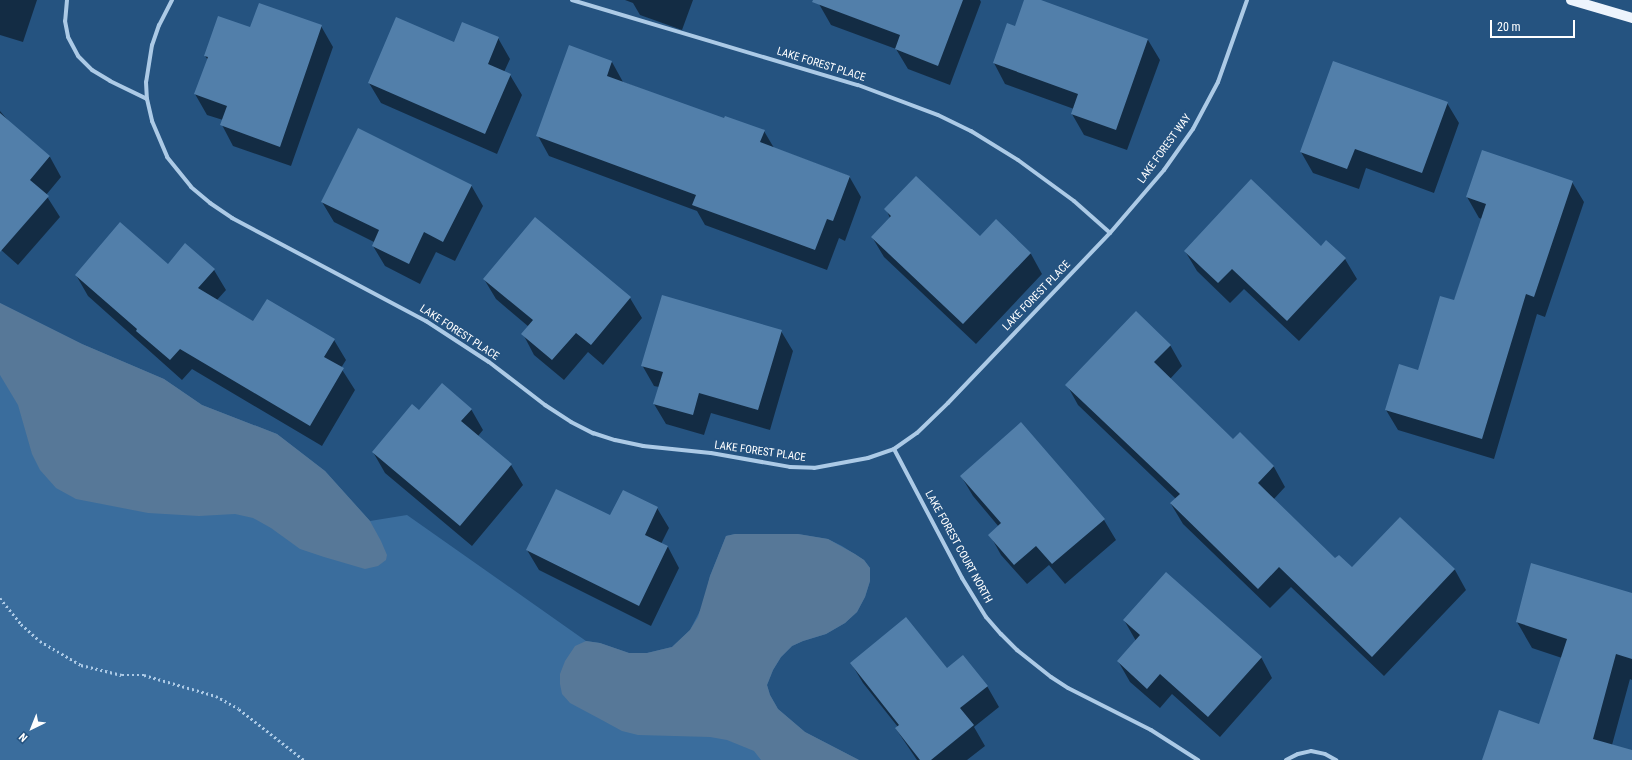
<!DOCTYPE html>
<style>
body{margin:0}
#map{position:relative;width:1632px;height:760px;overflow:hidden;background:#255380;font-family:"Roboto Condensed",sans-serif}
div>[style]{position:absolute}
.green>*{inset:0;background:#3a6d9d}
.water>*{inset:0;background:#577898}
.shadow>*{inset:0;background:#0007}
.building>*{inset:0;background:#527faa}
.path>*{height:2.5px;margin-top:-1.25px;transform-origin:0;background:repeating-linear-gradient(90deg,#accae6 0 2px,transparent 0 5px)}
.street>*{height:4px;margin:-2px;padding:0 2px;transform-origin:2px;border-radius:2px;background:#accae6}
.primary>*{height:10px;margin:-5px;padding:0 5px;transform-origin:5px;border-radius:5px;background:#edf4fd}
span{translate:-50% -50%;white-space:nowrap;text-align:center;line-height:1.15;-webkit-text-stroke:3.5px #255380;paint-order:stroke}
.street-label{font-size:11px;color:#fff}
.north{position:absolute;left:12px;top:708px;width:40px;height:40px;-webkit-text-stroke:3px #255380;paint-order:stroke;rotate:223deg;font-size:11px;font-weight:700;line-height:16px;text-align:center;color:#fff}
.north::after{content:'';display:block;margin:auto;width:14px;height:18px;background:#fff;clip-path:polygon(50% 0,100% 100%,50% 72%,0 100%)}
.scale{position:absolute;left:1490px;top:20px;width:85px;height:18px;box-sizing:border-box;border:2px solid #fff;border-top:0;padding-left:5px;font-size:12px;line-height:14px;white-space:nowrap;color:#fff;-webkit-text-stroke:3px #255380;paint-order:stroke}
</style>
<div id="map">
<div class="green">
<i style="clip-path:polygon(0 303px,82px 344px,164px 379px,202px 405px,277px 434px,325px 471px,370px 521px,407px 515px,586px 641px,600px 643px,629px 653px,647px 653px,672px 647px,690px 630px,703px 605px,710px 576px,726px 536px,735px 534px,798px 534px,828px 539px,842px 546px,864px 560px,870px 568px,870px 581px,865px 597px,857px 612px,845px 623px,826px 634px,803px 641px,792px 646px,781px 657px,773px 670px,767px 685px,770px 695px,778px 709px,805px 732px,859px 760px,0 760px)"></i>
</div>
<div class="water">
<i style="clip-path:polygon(0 303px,82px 344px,164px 379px,202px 405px,277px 434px,325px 471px,370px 521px,381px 541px,387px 555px,386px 560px,378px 566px,365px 569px,324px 557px,300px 549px,271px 528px,253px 518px,235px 514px,199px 516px,148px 513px,76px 499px,56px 488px,40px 470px,32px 454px,18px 405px,0 375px)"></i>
<i style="clip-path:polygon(766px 534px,798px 534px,828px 539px,855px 554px,864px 560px,870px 568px,870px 581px,865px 597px,857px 612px,845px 623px,826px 634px,803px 641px,792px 646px,781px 657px,773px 670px,767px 685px,770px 695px,778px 709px,805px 732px,859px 760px,761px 760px,754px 751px,727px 740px,710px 737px,638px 735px,622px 731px,600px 719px,570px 703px,562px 694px,560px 684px,560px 674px,565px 661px,575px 646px,586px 641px,600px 643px,629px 653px,647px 653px,672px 647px,690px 630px,698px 617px,710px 576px,726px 536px,735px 534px)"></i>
</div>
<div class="shadow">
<i style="clip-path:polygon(0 0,37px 0,23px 42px,0 35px)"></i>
<i style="clip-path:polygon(625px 0,693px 0,682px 30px,640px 15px,633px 3px)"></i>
<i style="clip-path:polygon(821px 0,980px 0,981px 2px,950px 85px,908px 69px,896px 49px,831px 25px,819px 4px)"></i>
<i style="clip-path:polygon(1025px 0,1038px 0,1148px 40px,1160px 60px,1127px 150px,1084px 135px,1072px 114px,1074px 109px,1005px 84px,994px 63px,1008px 24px,1016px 27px)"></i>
<i style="clip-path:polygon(321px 26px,333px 47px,291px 166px,233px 146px,222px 125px,223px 120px,207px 115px,195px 94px,208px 60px,205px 56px,251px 28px)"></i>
<i style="clip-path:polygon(498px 38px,510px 59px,504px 72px,510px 75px,522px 95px,497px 154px,381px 103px,369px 83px,454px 43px)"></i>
<i style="clip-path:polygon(612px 62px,623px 82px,724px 120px,764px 131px,774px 148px,849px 176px,861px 197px,845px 241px,839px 238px,827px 270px,705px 225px,697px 211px,549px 156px,538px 136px)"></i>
<i style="clip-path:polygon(1447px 103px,1459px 123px,1434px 193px,1366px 168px,1359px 189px,1313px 173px,1301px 152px)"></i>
<i style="clip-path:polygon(0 111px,11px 124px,50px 157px,61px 177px,46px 195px,60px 217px,18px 265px,0 249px)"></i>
<i style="clip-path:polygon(1572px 182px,1584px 202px,1545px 317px,1537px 314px,1494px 459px,1398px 430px,1386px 410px,1419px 372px,1454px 301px,1482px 219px,1479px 218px,1467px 197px)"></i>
<i style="clip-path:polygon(471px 185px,483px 206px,455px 261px,436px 252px,420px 284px,385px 266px,373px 246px,374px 242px,334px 222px,322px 202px)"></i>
<i style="clip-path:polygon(886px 209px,980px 238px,996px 221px,1031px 254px,1042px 274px,976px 344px,884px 257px,872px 237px,890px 218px)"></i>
<i style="clip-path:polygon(1326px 242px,1345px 259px,1357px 279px,1299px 341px,1244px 289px,1230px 303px,1197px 271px,1185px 251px,1321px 247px)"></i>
<i style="clip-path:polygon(168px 265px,214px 270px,226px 290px,217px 300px,254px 322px,334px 340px,346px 360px,341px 368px,355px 390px,322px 446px,192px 369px,182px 380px,88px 296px,76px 275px)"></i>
<i style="clip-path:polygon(484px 279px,630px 298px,642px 318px,603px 365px,588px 352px,564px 380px,534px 355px,523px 334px,529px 327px,496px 299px)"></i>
<i style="clip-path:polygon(781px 331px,793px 351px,770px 430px,711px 413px,704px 435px,666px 424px,654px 404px,659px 387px,654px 386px,642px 365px)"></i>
<i style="clip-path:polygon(1170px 345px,1182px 366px,1170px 379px,1233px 440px,1240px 433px,1274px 467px,1285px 487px,1273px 500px,1335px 560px,1352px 569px,1400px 518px,1455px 570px,1466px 590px,1384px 676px,1291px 587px,1270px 608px,1183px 524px,1171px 504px,1176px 499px,1078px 405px,1067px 385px)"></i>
<i style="clip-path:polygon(471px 409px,483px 430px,478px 436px,511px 465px,523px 485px,472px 546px,385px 473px,373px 452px)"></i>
<i style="clip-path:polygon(961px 476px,1104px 520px,1116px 540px,1065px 584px,1049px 565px,1027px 584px,1001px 555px,990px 535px,999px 527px,973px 496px)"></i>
<i style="clip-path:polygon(657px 508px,669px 528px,661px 544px,668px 547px,679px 568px,651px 626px,539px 570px,527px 550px,611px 517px)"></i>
<i style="clip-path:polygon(1632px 594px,1632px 680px,1630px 679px,1612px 745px,1632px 751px,1632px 760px,1483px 760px,1540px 725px,1562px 658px,1532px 648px,1517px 622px)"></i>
<i style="clip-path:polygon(1124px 620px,1261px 657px,1272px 678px,1220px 737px,1172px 694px,1160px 708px,1130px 682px,1118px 661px,1136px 641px)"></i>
<i style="clip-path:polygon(851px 663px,947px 669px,987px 686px,999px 707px,974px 727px,985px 746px,967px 760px,917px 760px,896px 729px,898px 727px,863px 683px)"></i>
</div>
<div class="building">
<i style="clip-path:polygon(813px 0,963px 0,938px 66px,895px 49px,900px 35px,812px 2px)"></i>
<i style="clip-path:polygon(1024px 0,1041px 0,1148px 39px,1116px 130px,1071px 114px,1078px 94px,993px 63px,1007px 23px,1015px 26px)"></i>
<i style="clip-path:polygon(259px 3px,322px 25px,280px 147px,220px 125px,227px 106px,194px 94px,208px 57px,204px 56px,218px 16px,250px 27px)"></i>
<i style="clip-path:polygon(396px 17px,454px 42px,462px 22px,499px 37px,488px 64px,511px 74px,485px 134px,368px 83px)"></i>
<i style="clip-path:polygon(569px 45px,612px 61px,607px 76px,724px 118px,725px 116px,765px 130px,760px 142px,850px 176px,833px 221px,827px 219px,815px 250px,692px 205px,696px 195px,536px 136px)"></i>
<i style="clip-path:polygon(1333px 61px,1448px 102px,1422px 173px,1355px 149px,1347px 169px,1300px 152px)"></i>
<i style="clip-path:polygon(0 113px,50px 156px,30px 180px,49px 196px,0 252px)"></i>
<i style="clip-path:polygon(358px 128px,472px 185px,443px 242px,424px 232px,409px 264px,372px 246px,379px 230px,321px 202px)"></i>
<i style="clip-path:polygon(1482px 150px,1573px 181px,1534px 297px,1526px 294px,1482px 439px,1385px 410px,1399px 364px,1418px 370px,1440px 296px,1454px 300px,1486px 204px,1466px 197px)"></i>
<i style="clip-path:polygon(916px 176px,980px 236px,996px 219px,1031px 253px,963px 324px,871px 237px,891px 216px,884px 209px)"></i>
<i style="clip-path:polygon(1251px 179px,1321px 246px,1326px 240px,1346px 258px,1287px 321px,1232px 269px,1218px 283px,1184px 251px)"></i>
<i style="clip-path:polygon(535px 217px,631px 297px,591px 345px,576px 333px,552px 360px,521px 334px,533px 320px,483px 279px)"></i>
<i style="clip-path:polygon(120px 222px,168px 264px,185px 243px,215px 269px,198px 288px,253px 321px,267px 299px,335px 339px,324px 357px,344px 368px,310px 426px,180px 349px,170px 360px,136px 331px,137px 329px,75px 275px)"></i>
<i style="clip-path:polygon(662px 295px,782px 330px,758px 410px,699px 393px,693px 415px,653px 404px,663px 372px,641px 366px)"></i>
<i style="clip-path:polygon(1136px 311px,1171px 345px,1154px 362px,1233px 439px,1240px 432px,1274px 466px,1258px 483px,1335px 558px,1339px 555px,1352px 567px,1400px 517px,1455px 569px,1372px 657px,1279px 567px,1258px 589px,1170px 503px,1180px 494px,1065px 385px)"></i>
<i style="clip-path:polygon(442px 383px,472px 409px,461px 421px,512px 464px,460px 526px,372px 452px,412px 404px,419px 410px)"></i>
<i style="clip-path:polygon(1021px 422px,1105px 519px,1052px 564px,1036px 546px,1014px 565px,988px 535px,1001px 523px,960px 476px)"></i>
<i style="clip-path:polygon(556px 489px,610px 515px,623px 490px,658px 507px,645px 535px,668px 546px,639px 606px,526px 550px)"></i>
<i style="clip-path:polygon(1531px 563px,1632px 593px,1632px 659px,1616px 654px,1593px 739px,1632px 750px,1632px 760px,1482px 760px,1499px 710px,1539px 724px,1567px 639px,1516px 622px)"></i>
<i style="clip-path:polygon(1166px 572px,1262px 657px,1208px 717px,1160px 674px,1147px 689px,1117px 661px,1140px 635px,1123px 620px)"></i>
<i style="clip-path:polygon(906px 617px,947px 668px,963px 655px,988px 686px,960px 708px,974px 725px,931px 760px,920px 760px,895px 728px,899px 725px,850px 663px)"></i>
</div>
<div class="path">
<i style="left:0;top:598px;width:33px;rotate:51deg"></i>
<i style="left:21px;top:624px;width:25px;rotate:42deg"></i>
<i style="left:40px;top:641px;width:48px;rotate:30.3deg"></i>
<i style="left:81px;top:665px;width:42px;rotate:13.7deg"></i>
<i style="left:122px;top:675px;width:22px"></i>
<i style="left:144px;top:675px;width:75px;rotate:16.3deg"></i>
<i style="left:216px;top:696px;width:26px;rotate:29deg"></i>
<i style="left:239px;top:709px;width:83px;rotate:38.1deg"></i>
</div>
<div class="street">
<i style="left:67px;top:0;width:21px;rotate:95deg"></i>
<i style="left:65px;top:21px;width:16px;rotate:79deg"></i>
<i style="left:68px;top:37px;width:21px;rotate:62deg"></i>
<i style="left:78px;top:56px;width:20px;rotate:45deg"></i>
<i style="left:92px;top:70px;width:21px;rotate:31deg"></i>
<i style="left:110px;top:81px;width:41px;rotate:25.9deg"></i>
<i style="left:172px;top:0;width:28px;rotate:117deg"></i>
<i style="left:159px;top:25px;width:21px;rotate:109deg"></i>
<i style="left:152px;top:45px;width:37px;rotate:99deg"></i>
<i style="left:146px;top:82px;width:17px;rotate:87deg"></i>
<i style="left:147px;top:99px;width:23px;rotate:77deg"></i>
<i style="left:152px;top:121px;width:39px;rotate:67deg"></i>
<i style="left:167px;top:157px;width:38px;rotate:51deg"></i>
<i style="left:191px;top:187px;width:25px;rotate:40deg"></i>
<i style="left:210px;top:203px;width:27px;rotate:34deg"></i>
<i style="left:232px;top:218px;width:220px;rotate:28deg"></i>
<i style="left:426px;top:321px;width:75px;rotate:33.1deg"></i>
<i style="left:489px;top:362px;width:71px;rotate:37.5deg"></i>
<i style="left:545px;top:405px;width:31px;rotate:33deg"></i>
<i style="left:571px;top:422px;width:25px;rotate:27deg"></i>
<i style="left:593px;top:433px;width:23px;rotate:18deg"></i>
<i style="left:615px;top:440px;width:29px;rotate:12deg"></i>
<i style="left:643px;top:446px;width:68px;rotate:5.9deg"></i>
<i style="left:711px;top:453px;width:80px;rotate:10deg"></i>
<i style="left:790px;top:467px;width:24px;rotate:2deg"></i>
<i style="left:814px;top:468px;width:55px;rotate:-10.5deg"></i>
<i style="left:868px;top:458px;width:28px;rotate:-19deg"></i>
<i style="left:894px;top:449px;width:28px;rotate:-35deg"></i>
<i style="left:917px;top:433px;width:43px;rotate:-44.1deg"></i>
<i style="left:948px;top:403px;width:235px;rotate:-46.4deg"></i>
<i style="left:1110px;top:233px;width:83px;rotate:-49.4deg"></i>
<i style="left:1164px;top:170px;width:50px;rotate:-54.7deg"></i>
<i style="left:1193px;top:129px;width:53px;rotate:-62deg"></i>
<i style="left:1218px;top:82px;width:87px;rotate:-70.5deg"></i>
<i style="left:572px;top:0;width:298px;rotate:16.6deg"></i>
<i style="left:858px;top:85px;width:85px;rotate:20.6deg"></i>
<i style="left:938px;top:115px;width:37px;rotate:26deg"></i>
<i style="left:971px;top:131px;width:55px;rotate:31.7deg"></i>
<i style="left:1018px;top:160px;width:69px;rotate:36.2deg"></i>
<i style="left:1074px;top:201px;width:48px;rotate:41.6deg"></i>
<i style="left:894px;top:449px;width:146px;rotate:62.2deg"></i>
<i style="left:962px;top:578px;width:46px;rotate:58.4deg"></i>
<i style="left:986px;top:617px;width:23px;rotate:49deg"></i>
<i style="left:1001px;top:634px;width:23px;rotate:45deg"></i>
<i style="left:1017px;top:650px;width:43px;rotate:38.5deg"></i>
<i style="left:1051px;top:677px;width:20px;rotate:33deg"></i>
<i style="left:1068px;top:688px;width:93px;rotate:26.8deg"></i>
<i style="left:1151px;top:730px;width:56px;rotate:32.6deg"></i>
<i style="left:1286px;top:760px;width:13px;rotate:-27deg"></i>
<i style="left:1298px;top:754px;width:13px;rotate:-13deg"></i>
<i style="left:1311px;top:751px;width:14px;rotate:12deg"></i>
<i style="left:1325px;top:754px;width:13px;rotate:29deg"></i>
</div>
<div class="primary">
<i style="left:1571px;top:0;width:64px;rotate:16.4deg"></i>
</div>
<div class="street-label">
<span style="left:821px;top:65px;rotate:17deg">LAKE FOREST PLACE</span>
<span style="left:1165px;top:149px;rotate:-54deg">LAKE FOREST WAY</span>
<span style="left:1037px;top:296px;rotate:-46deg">LAKE FOREST PLACE</span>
<span style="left:459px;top:333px;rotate:33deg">LAKE FOREST PLACE</span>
<span style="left:760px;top:452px;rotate:8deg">LAKE FOREST PLACE</span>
<span style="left:958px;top:547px;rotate:61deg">LAKE FOREST COURT NORTH</span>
</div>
<div class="north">N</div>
<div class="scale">20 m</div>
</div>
